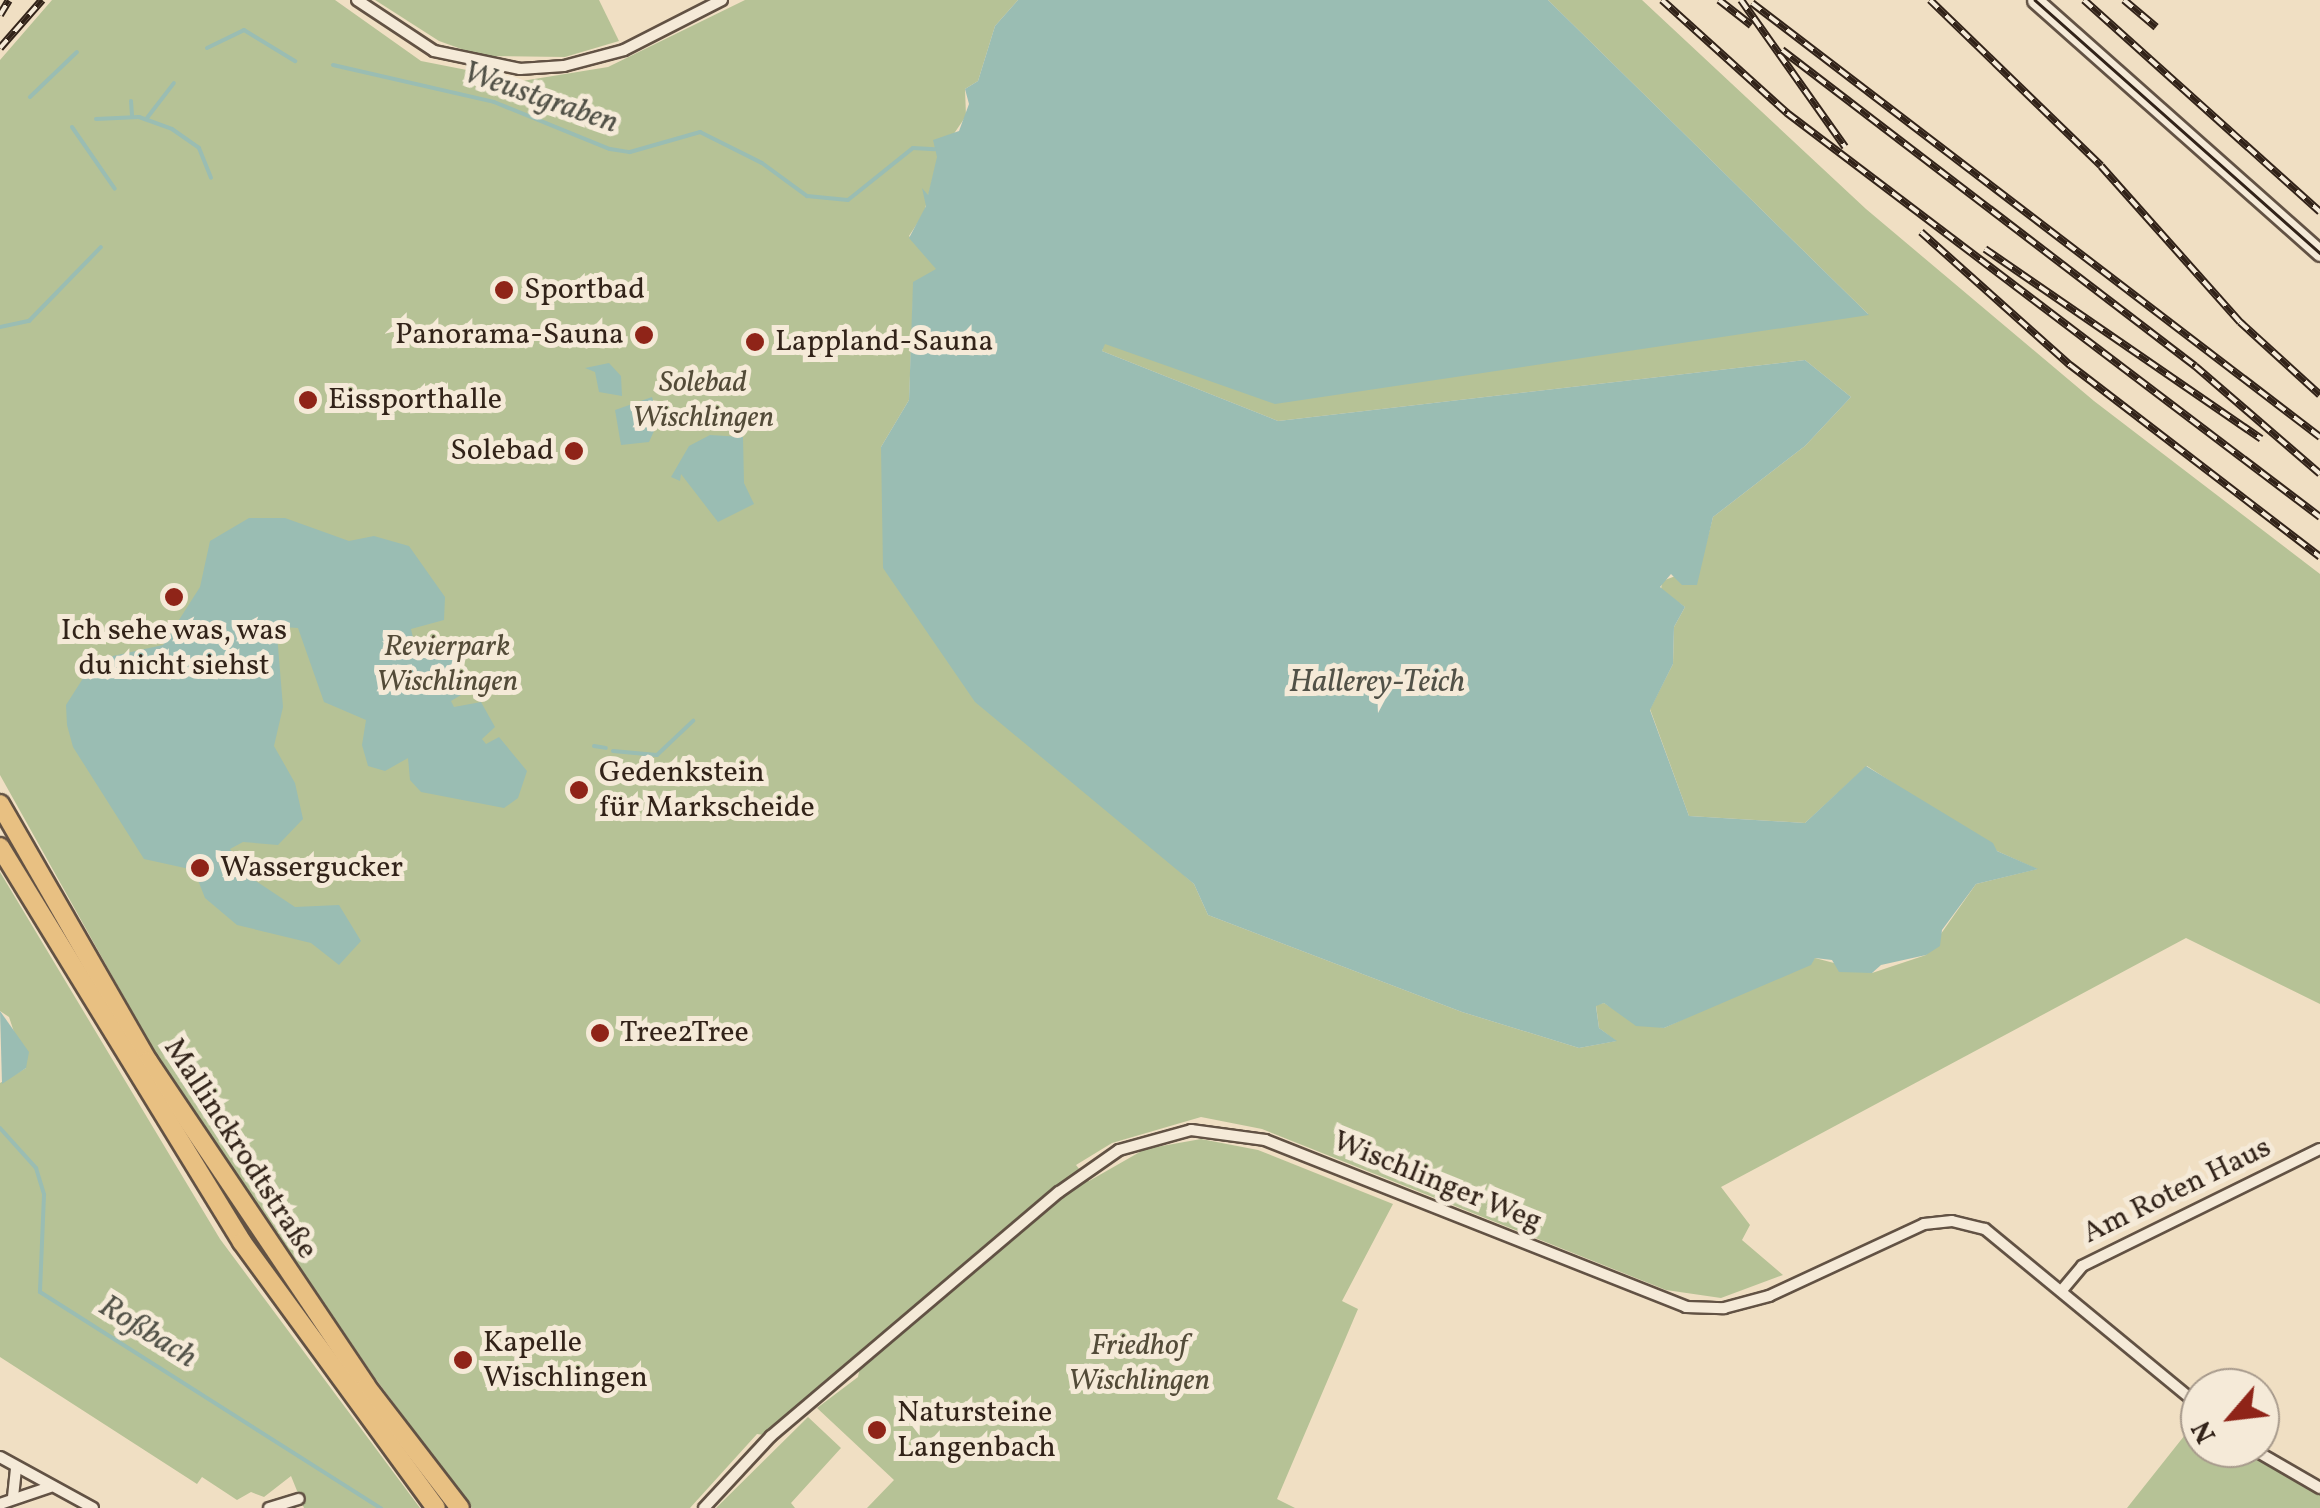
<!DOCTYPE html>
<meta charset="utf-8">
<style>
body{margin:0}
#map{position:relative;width:2320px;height:1508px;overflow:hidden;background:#f0dfc3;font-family:Vollkorn,serif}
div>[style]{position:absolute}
.green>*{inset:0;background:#b6c296}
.water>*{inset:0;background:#9abdb3}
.stream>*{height:4px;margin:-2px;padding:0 2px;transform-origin:2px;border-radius:2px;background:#9abdb3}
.roads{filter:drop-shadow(2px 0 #625244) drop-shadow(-2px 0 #625244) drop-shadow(0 2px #625244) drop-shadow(0 -2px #625244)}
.street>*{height:10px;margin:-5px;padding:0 5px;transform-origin:5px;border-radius:5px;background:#f5ead8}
.secondary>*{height:15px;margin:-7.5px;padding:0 7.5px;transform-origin:7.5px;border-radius:7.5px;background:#f5ead8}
.highway>*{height:18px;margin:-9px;padding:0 9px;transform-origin:9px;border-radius:9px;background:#e8c082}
.tram>*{height:2.5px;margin:-1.25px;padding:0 1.25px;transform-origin:1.25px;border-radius:1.25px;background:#322319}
.rail>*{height:8px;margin-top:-4px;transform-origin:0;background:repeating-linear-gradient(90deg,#f5ead8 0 11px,#322319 0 22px);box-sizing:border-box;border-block:2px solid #322319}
.dots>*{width:28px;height:28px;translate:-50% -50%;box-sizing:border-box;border:5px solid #f5ead8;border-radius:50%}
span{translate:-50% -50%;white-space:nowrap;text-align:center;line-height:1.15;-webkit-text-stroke:10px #f5ead8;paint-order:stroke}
.poi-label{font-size:30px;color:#322319}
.left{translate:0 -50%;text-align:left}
.right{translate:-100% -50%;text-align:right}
.park-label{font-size:30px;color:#534b38;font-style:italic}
.street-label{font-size:30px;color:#322319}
.water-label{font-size:32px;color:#515147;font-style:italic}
.north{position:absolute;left:2180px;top:1368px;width:100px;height:100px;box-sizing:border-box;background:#f5ead8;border:2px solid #a79a8c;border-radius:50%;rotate:242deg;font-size:28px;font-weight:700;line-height:40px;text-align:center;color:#322319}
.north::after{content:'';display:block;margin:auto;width:35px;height:45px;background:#8f2418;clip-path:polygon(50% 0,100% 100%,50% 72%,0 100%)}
</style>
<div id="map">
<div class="green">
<i style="clip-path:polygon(52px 0,335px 0,421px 61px,522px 81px,608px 67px,745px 0,1018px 0,995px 26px,978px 81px,965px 89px,966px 116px,938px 157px,924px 213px,909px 236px,937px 269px,913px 300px,909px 400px,881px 447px,1114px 813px,1194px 884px,1208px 915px,1462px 1012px,1579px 1048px,1616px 1041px,1599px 1028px,1596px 1005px,1604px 1003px,1633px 1021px,1664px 1028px,1815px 958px,1872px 973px,1926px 955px,1976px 884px,2037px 869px,1997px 851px,1867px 766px,1805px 823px,1689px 816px,1650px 709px,1673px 664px,1674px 627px,1685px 607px,1661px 590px,1662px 581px,1700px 567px,1713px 517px,1805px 446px,1851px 397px,1805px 360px,1278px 421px,1102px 351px,1104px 344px,1868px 314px,1548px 0,1642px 0,1866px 209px,2094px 401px,2320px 574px,2320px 1004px,2186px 938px,1721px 1187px,1750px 1225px,1742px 1240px,1783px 1275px,1721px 1298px,1666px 1290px,1262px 1129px,1201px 1117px,1112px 1143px,1076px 1165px,1089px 1181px,1145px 1149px,1201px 1139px,1258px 1150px,1393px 1204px,1342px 1301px,1358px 1309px,1277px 1499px,1295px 1508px,867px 1508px,894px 1480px,817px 1408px,858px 1377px,861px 1361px,771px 1436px,757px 1434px,690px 1508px,472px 1508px,375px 1378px,157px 1056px,0 775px,0 60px)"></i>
<i style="clip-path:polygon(375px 0,599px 0,619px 41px,565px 57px,481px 56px,439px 41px)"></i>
<i style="clip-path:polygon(0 872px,220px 1239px,420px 1508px,304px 1508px,291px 1476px,264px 1497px,251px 1492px,237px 1500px,202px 1477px,197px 1484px,0 1357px,0 1083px,26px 1068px,9px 1017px,0 1011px)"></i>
<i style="clip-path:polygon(2200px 1416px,2200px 1448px,2251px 1448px,2320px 1489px,2320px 1508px,2127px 1508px)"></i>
<i style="clip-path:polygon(808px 1417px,841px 1448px,791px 1503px,795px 1508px,716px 1508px)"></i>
</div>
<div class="water">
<i style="clip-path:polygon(1018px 0,1548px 0,1869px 315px,1275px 404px,1105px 344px,1102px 351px,1278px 421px,1805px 360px,1851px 397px,1805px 446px,1713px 517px,1697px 585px,1682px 585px,1671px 574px,1660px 587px,1685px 607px,1674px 627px,1673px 664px,1650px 710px,1689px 816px,1805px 823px,1866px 766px,1993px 843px,1997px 851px,2038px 869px,1976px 884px,1942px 930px,1940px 946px,1926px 955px,1881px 965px,1872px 973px,1839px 972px,1832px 960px,1815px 958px,1811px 965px,1664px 1028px,1636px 1026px,1604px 1003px,1596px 1006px,1599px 1028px,1617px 1041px,1579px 1048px,1462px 1012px,1208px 915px,1194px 884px,975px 702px,883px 568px,881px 447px,909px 400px,913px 282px,936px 269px,909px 238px,926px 206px,922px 188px,928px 195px,937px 157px,933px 140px,959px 131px,969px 104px,965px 89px,978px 81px,995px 26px)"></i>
<i style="clip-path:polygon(609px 363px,621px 376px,622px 396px,599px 392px,595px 372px,585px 368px)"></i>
<i style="clip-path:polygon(652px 397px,659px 420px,649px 442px,621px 445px,615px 410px)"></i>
<i style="clip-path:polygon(710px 435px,743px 437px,744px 483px,754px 504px,718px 522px,681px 474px,680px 481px,671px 477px,689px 446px)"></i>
<i style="clip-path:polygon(249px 518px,285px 518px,349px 541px,374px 536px,409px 546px,445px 597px,444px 620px,411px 629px,415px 646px,445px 638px,466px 692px,451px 701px,454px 707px,481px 702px,495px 727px,482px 739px,486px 744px,499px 737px,527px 771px,518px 798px,504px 808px,421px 792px,410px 780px,408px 758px,385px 771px,368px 766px,362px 745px,366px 720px,324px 702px,298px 628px,283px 627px,277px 634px,283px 707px,274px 746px,295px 783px,303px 819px,278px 845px,243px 842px,230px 849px,253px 879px,295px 907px,339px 905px,361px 941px,339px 965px,311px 943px,237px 925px,205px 898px,194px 870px,144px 859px,73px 747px,67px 725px,66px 705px,87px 672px,113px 656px,163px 645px,200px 587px,210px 541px)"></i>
<i style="clip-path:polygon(0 1011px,29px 1052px,26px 1068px,2px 1084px)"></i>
</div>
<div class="stream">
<i style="left:207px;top:48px;width:41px;rotate:-25.9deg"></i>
<i style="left:244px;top:30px;width:60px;rotate:31.3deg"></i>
<i style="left:333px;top:65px;width:165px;rotate:12.9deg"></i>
<i style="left:494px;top:102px;width:125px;rotate:22.1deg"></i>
<i style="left:610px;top:149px;width:20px;rotate:9deg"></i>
<i style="left:630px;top:152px;width:73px;rotate:-15.9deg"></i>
<i style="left:700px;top:132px;width:69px;rotate:26.6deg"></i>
<i style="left:762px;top:163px;width:56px;rotate:36.3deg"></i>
<i style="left:807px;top:196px;width:41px;rotate:5.6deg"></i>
<i style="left:848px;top:200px;width:83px;rotate:-38.7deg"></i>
<i style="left:913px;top:148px;width:22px;rotate:3deg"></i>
<i style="left:30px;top:97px;width:65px;rotate:-43.8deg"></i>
<i style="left:131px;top:101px;width:15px;rotate:86deg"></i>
<i style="left:147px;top:118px;width:44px;rotate:-52.4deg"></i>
<i style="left:96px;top:119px;width:43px;rotate:-2.7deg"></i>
<i style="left:139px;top:117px;width:35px;rotate:20deg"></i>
<i style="left:172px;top:129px;width:33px;rotate:35deg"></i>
<i style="left:199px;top:148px;width:32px;rotate:68deg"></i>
<i style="left:72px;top:127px;width:75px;rotate:55.3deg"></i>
<i style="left:0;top:327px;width:30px;rotate:-12deg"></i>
<i style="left:29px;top:321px;width:103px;rotate:-45.8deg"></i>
<i style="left:594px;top:746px;width:12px;rotate:9deg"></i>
<i style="left:613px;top:751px;width:44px;rotate:5.2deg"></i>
<i style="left:657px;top:755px;width:50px;rotate:-43.4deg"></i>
<i style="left:0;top:1128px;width:54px;rotate:48deg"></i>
<i style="left:36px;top:1168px;width:28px;rotate:73deg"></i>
<i style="left:44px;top:1195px;width:97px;rotate:92.4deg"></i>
<i style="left:40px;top:1292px;width:404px;rotate:32.4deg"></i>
</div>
<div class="roads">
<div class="street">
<i style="left:357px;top:0;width:92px;rotate:33.5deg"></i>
<i style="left:434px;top:51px;width:88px;rotate:11.8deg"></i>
<i style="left:520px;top:69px;width:44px;rotate:-3.9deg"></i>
<i style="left:564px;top:66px;width:62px;rotate:-14.9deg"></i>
<i style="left:624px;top:50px;width:110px;rotate:-27deg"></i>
<i style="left:2063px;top:1289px;width:30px;rotate:-50deg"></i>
<i style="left:2082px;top:1266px;width:265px;rotate:-26.2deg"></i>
<i style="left:2251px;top:1448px;width:80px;rotate:30.1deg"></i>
<i style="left:0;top:1457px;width:106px;rotate:28.7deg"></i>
<i style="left:13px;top:1497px;width:29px;rotate:-84deg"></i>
<i style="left:0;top:1504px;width:53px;rotate:-18.8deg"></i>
<i style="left:269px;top:1508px;width:31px;rotate:-17deg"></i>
<i style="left:704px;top:1508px;width:98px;rotate:-47.1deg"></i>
<i style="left:771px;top:1436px;width:377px;rotate:-40.3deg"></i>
<i style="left:1059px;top:1192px;width:73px;rotate:-35deg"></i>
<i style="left:1119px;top:1150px;width:75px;rotate:-15.5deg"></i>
<i style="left:1191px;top:1130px;width:75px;rotate:7.7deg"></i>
<i style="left:1265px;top:1140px;width:453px;rotate:21.6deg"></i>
<i style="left:1686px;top:1307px;width:38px;rotate:2deg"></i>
<i style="left:1724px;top:1308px;width:47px;rotate:-14.9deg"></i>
<i style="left:1769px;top:1296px;width:171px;rotate:-24.9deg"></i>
<i style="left:1924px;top:1224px;width:28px;rotate:-6deg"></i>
<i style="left:1952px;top:1221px;width:34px;rotate:14deg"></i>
<i style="left:1985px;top:1229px;width:278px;rotate:39.5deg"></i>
</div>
<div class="secondary">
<i style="left:2035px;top:0;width:381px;rotate:41.6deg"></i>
</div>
<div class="highway">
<i style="left:0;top:804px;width:297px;rotate:60.1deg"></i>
<i style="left:148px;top:1061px;width:391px;rotate:56.1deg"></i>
<i style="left:366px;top:1386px;width:154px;rotate:52.4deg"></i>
<i style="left:0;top:847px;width:463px;rotate:58.5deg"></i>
<i style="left:242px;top:1242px;width:329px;rotate:53.9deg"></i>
</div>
</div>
<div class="tram">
<i style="left:2035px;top:0;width:381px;rotate:41.6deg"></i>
</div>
<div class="rail">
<i style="left:1662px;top:0;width:169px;rotate:42.1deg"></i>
<i style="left:1787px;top:113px;width:669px;rotate:37.16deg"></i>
<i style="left:1719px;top:0;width:41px;rotate:38deg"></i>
<i style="left:1741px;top:0;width:180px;rotate:54.7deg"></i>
<i style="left:1930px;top:0;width:238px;rotate:44.1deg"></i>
<i style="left:2101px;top:166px;width:209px;rotate:48.3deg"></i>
<i style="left:2240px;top:322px;width:108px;rotate:42.4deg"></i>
<i style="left:2084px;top:0;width:317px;rotate:41.9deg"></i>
<i style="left:2124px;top:0;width:42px;rotate:40.2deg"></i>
<i style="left:1752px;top:3px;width:715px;rotate:37.38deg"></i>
<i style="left:0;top:15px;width:17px;rotate:-59deg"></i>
<i style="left:0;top:48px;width:64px;rotate:-48.8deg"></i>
<i style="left:1782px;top:50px;width:520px;rotate:37.42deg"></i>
<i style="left:2195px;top:366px;width:165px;rotate:40.8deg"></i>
<i style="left:1921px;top:232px;width:200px;rotate:41.8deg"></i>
<i style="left:2070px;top:365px;width:315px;rotate:37.5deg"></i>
<i style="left:1985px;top:249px;width:335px;rotate:34.5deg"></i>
</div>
<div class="dots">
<i style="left:504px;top:290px;background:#8f2418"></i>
<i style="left:644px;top:335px;background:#8f2418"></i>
<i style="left:755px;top:342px;background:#8f2418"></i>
<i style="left:308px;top:400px;background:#8f2418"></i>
<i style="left:574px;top:451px;background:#8f2418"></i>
<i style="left:174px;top:597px;background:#8f2418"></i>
<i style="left:579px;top:790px;background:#8f2418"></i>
<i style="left:200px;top:868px;background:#8f2418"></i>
<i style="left:600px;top:1033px;background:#8f2418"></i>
<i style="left:463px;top:1360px;background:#8f2418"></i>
<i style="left:877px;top:1430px;background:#8f2418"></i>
</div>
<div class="poi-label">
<span class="left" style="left:524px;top:290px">Sportbad</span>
<span class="right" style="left:624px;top:335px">Panorama-Sauna</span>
<span class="left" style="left:775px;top:342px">Lappland-Sauna</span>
<span class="left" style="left:328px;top:400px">Eissporthalle</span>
<span class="right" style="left:554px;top:451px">Solebad</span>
<span style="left:174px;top:648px">Ich sehe was, was<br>du nicht siehst</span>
<span class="left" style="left:599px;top:790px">Gedenkstein<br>für Markscheide</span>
<span class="left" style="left:220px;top:868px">Wassergucker</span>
<span class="left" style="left:620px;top:1033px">Tree2Tree</span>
<span class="left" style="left:483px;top:1360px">Kapelle<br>Wischlingen</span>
<span class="left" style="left:897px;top:1430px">Natursteine<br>Langenbach</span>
</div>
<div class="park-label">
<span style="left:703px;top:400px">Solebad<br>Wischlingen</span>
<span style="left:447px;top:664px">Revierpark<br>Wischlingen</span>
<span style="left:1139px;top:1363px">Friedhof<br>Wischlingen</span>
</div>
<div class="street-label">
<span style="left:240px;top:1149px;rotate:57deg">Mallinckrodtstraße</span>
<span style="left:1437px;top:1182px;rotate:22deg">Wischlinger Weg</span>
<span style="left:2177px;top:1191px;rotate:-26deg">Am Roten Haus</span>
</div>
<div class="water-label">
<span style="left:540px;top:99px;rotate:19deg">Weustgraben</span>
<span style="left:1377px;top:683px">Hallerey-Teich</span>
<span style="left:147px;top:1333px;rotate:32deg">Roßbach</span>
</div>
<div class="north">N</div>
</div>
